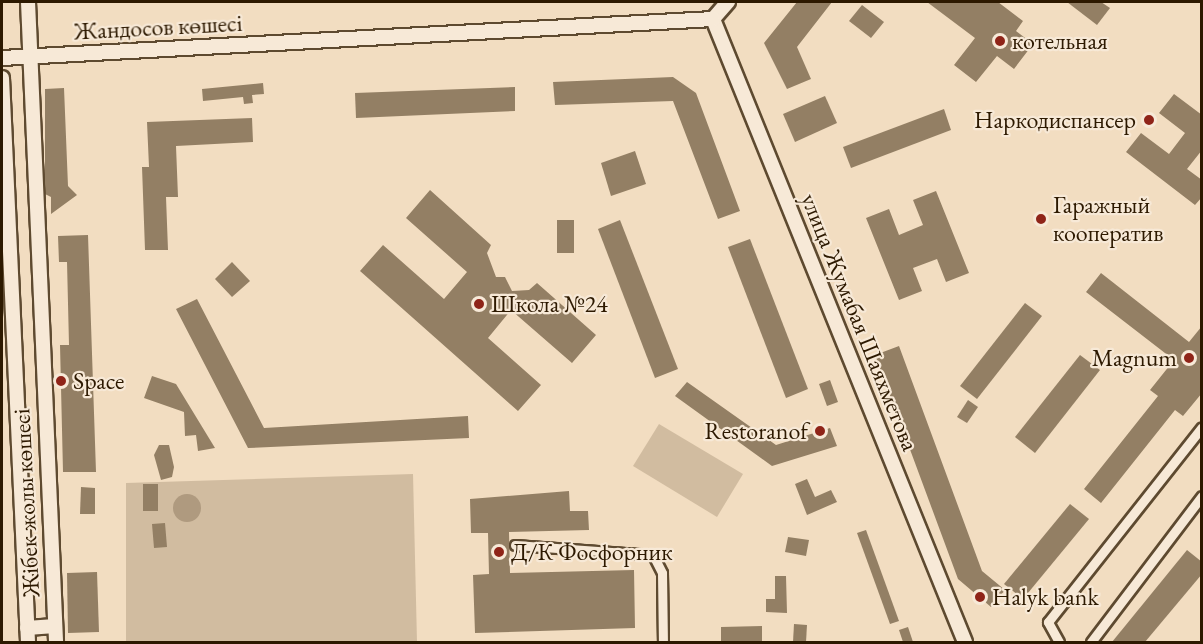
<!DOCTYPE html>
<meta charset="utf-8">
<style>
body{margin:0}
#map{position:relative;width:1203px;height:644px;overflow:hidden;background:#f2ddc1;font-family:"EB Garamond",serif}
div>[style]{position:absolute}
.green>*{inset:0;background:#d1bca0}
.water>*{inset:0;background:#af9a7f}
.round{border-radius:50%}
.building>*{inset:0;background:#937f64}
.roads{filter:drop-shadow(2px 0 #5e4a30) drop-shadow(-2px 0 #5e4a30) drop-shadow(0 2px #5e4a30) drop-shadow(0 -2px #5e4a30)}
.street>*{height:9px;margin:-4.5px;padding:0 4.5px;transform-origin:4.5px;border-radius:4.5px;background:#f7e9d7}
.secondary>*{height:14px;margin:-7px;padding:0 7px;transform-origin:7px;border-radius:7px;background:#f7e9d7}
.dots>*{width:16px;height:16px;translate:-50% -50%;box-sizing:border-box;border:3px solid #f7e9d7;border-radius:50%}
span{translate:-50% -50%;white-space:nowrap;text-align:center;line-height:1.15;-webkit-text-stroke:4.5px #f7e9d7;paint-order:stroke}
.street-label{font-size:24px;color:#2d1900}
.poi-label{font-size:24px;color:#2d1900}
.left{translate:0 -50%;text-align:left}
.right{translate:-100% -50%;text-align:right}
.frame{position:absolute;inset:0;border:3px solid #2d1900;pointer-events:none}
</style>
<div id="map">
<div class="green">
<i style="clip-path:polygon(659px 424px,743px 474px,717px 517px,633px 466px)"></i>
<i style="clip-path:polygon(413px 474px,417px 642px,126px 642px,126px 483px)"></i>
</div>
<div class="water">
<i class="round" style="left:173px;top:494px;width:28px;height:28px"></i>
</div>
<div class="building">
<i style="clip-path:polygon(797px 2px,832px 2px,797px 47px,811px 79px,787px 89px,764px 43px)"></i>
<i style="clip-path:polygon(927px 2px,998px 2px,1023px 21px,1016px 31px,1033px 44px,1014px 69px,997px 56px,976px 82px,954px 65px,975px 38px)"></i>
<i style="clip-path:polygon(1067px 2px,1101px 2px,1110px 8px,1097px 25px)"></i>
<i style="clip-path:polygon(862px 5px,884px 22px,871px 38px,849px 21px)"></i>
<i style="clip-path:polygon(673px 77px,696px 93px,740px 211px,718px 219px,673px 101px,555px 105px,553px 82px)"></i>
<i style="clip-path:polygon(263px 83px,264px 94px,252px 95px,253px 103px,244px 104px,243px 97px,203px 101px,202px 89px)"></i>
<i style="clip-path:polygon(515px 87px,515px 111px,356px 118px,355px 93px)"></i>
<i style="clip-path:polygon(64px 88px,68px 186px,77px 195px,51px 214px,51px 197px,45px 194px,45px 89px)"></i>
<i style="clip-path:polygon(1174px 94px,1202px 115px,1202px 150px,1187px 169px,1202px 180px,1202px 197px,1195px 205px,1126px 152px,1141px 133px,1169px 154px,1185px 133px,1159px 113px)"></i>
<i style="clip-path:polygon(825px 96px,837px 123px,795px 142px,783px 114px)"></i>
<i style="clip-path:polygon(944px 109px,951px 130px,851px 168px,843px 147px)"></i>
<i style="clip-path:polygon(252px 118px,253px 142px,176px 146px,178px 197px,166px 197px,168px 250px,145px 250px,142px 167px,149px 167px,147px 122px)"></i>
<i style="clip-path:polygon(635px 151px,646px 184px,611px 196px,601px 163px)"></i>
<i style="clip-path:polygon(430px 190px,491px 245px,487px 253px,496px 277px,505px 277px,512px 291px,529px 290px,537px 283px,596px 335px,572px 363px,511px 310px,488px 338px,541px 385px,518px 411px,360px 271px,383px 245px,444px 299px,467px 272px,406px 218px)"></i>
<i style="clip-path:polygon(936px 191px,969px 273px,946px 282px,937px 259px,913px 268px,922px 291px,899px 300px,866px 218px,889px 209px,899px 235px,923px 225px,913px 200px)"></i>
<i style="clip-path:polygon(557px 220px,574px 220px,574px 253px,557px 253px)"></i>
<i style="clip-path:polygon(620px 220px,678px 369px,655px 378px,598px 229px)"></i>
<i style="clip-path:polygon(88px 235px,96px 472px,63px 472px,60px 345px,69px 345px,67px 262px,59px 262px,58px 236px)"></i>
<i style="clip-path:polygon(750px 239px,808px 389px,786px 398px,728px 247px)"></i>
<i style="clip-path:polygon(232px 262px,250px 281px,232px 297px,215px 279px)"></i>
<i style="clip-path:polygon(1101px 273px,1189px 342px,1202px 326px,1202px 393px,1183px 416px,1175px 410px,1101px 503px,1084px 489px,1158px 396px,1150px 390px,1174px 360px,1086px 292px)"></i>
<i style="clip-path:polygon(197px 299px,264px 428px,468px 416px,469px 438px,248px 448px,176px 309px)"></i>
<i style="clip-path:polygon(1025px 303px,1042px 316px,977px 399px,960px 386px)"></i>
<i style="clip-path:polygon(899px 346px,982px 571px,1005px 590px,991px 607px,958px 579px,875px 355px)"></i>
<i style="clip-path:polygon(1080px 355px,1100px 370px,1035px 453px,1015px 437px)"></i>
<i style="clip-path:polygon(152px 376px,176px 384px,215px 448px,198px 451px,196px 435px,185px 436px,184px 412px,144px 398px)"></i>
<i style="clip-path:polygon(830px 380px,838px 402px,827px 406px,819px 384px)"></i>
<i style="clip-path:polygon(687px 382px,776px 445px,830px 428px,837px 446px,772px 466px,675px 396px)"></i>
<i style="clip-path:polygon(968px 400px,978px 407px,967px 423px,957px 417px)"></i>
<i style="clip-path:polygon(159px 445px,169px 445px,174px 467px,172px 477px,161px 480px,154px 455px)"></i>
<i style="clip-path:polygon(807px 479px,815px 497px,831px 490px,837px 502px,807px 515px,795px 484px)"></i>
<i style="clip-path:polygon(143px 484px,158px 484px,158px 511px,143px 511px)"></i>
<i style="clip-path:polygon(81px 487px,95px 488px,95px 514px,80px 514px)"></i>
<i style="clip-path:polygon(569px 491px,570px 511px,588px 511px,589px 530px,509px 532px,510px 573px,634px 570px,635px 628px,475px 633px,473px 575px,489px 574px,488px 533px,471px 533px,470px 499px)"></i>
<i style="clip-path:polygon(1070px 504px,1089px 519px,1023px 599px,1004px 584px)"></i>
<i style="clip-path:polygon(165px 523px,167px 547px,154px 548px,152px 524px)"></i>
<i style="clip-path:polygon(866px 530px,899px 621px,890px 624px,857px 533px)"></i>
<i style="clip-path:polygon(788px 537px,809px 540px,806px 556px,785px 552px)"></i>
<i style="clip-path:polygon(1187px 550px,1202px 562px,1202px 574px,1145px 642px,1112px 642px)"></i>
<i style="clip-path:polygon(97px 572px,99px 632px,68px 633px,67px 573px)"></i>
<i style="clip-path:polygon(775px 576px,786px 576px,787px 613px,766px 612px,766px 599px,775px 599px)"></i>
<i style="clip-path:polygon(794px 624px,807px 625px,806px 642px,793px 642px)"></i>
<i style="clip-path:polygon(762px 626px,762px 642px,721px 642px,721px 627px)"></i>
<i style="clip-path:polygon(908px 627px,913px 642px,903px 642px,899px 630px)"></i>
</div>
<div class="roads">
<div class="street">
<i style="left:515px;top:545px;width:138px;rotate:4.1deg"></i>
<i style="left:653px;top:555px;width:20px;rotate:63deg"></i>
<i style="left:662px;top:573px;width:69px;rotate:89.2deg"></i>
<i style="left:1059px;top:642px;width:23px;rotate:-119deg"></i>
<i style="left:1048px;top:622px;width:248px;rotate:-51.7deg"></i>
<i style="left:1091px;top:642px;width:183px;rotate:-52.8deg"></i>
</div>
<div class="secondary">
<i style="left:28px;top:2px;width:641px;rotate:87.49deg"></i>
<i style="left:713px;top:19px;width:672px;rotate:67.98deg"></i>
<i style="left:713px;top:19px;width:23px;rotate:-49deg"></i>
<i style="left:2px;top:58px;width:712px;rotate:-3.14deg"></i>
<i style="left:2px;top:78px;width:565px;rotate:87.36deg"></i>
<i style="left:27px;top:628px;width:28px;rotate:-4deg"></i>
</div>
</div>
<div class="dots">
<i style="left:1000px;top:41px;background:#8f2418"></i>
<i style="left:1149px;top:120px;background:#8f2418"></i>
<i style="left:1041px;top:219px;background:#8f2418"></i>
<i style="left:479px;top:304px;background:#8f2418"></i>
<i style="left:1189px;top:358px;background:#8f2418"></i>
<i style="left:61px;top:381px;background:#8f2418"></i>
<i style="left:820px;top:431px;background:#8f2418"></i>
<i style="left:499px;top:552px;background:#8f2418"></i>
<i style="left:980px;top:597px;background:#8f2418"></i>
</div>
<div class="street-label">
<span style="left:158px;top:27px;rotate:-3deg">Жандосов көшесі</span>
<span style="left:860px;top:322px;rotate:68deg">улица Жумабая Шаяхметова</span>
<span style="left:26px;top:503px;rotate:-93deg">Жібек жолы көшесі</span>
</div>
<div class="poi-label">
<span class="left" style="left:1012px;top:41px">котельная</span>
<span class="right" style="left:1136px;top:120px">Наркодиспансер</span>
<span class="left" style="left:1053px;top:219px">Гаражный<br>кооператив</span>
<span class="left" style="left:491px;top:304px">Школа №24</span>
<span class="right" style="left:1177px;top:358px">Magnum</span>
<span class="left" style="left:73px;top:381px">Space</span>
<span class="right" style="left:808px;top:431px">Restoranof</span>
<span class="left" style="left:511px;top:552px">Д/К Фосфорник</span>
<span class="left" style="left:992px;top:597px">Halyk bank</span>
</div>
<div class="frame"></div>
</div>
